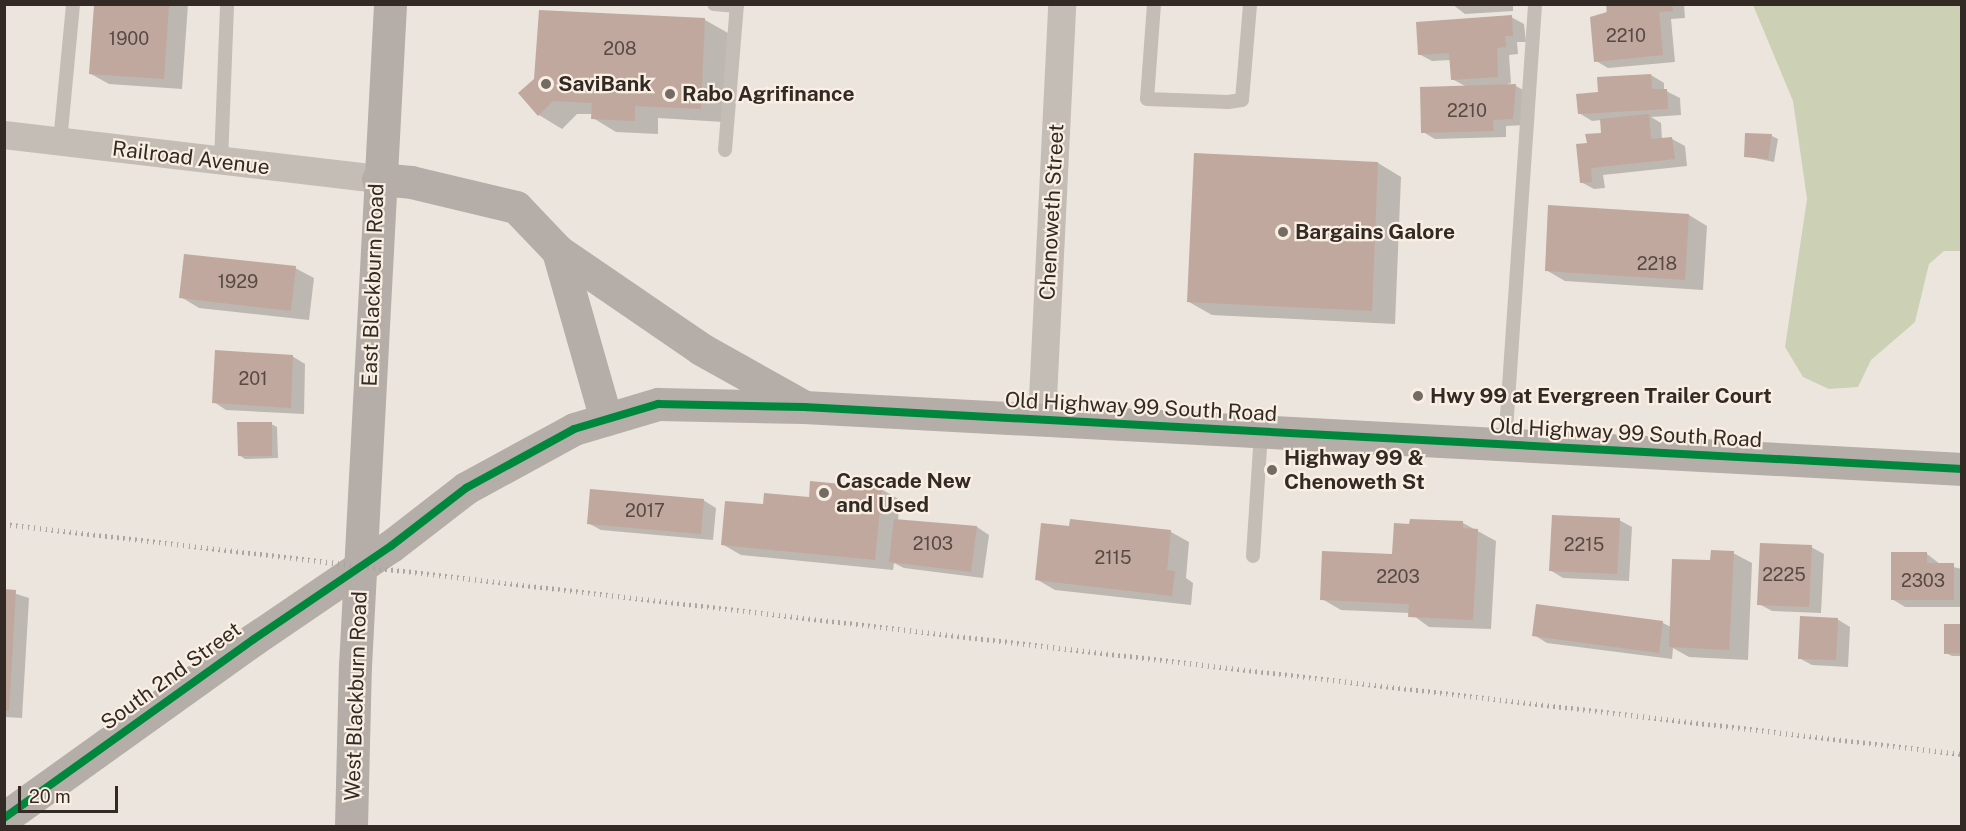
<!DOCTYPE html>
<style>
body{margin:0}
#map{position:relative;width:1966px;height:831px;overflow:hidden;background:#ece5dd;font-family:"Public Sans",sans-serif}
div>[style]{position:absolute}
.green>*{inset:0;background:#ccd1b6}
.shadow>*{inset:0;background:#0003}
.building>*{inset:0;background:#c0a89e}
.lane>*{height:14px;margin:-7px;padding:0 7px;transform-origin:7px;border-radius:7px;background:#c4bdb6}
.street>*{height:28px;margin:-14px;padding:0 14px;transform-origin:14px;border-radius:14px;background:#c4bdb6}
.secondary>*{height:33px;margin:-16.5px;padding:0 16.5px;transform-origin:16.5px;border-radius:16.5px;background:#b5ada7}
.rail>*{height:4.5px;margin-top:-2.25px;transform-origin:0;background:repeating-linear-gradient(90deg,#aca5a1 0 1.5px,transparent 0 6px)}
.cycleway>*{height:8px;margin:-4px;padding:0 4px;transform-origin:4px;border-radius:4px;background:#00873e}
.dots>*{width:16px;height:16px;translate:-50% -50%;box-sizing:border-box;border:3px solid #faefe3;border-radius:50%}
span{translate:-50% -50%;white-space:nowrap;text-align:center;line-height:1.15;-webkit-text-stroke:4.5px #faefe3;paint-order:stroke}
.number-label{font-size:18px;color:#574a43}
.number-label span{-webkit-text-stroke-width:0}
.poi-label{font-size:21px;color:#342a25;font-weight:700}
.left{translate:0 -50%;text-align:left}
.street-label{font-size:21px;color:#342a25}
.frame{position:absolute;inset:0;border:6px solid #342a25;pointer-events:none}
.scale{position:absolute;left:18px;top:786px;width:100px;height:27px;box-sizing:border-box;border:3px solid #342a25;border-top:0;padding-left:8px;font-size:18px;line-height:21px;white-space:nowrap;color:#342a25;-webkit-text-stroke:4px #faefe3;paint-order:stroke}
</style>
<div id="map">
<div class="green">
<i style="clip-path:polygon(1753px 5px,1961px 5px,1961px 251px,1944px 251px,1929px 264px,1915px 322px,1871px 360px,1858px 387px,1829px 389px,1803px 377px,1785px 347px,1807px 199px,1793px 101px)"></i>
</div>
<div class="shadow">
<i style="clip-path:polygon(95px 4px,188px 4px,182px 89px,109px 84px,91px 74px)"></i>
<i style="clip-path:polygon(1452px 4px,1513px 4px,1513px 11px,1465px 14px)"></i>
<i style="clip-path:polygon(1608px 4px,1684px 4px,1685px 18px,1671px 19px,1675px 62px,1608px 68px,1596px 61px)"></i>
<i style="clip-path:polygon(541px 11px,705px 20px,728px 33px,724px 122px,658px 118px,658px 134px,616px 132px,593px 118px,593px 114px,577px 114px,562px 129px,539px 115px,535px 80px)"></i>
<i style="clip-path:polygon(1511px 17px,1524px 24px,1526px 42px,1517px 42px,1518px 54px,1509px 55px,1511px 83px,1503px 86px,1516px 86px,1529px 93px,1525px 125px,1506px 126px,1506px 137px,1435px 139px,1423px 132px,1467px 87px,1452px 79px,1451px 60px,1432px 61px,1419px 54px)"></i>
<i style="clip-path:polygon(1651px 75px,1664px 83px,1664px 90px,1680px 98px,1681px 115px,1651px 117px,1661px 123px,1662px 140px,1672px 139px,1685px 146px,1687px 166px,1603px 175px,1605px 188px,1594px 189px,1581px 182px,1588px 145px,1603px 134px,1601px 120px,1592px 121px,1579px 113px,1600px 94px)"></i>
<i style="clip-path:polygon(1772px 136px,1778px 139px,1774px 162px,1745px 156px)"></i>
<i style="clip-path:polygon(1195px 155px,1378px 163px,1401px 177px,1395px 324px,1212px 315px,1189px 302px)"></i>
<i style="clip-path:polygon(1689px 215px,1707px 226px,1703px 290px,1565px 281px,1546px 270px)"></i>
<i style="clip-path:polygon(295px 268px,314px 278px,309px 320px,199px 308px,181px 297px)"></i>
<i style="clip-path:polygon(292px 356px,305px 364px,304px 414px,226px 410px,214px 402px)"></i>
<i style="clip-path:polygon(271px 424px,277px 427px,278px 458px,245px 459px,239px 455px)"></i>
<i style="clip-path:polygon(881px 489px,900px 500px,898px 520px,977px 527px,989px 535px,983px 578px,904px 568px,894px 563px,893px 570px,741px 555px,722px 544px,764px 506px)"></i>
<i style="clip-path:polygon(703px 500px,716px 508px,713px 540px,601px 530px,588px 523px)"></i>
<i style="clip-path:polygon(1071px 520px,1171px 532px,1189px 542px,1186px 578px,1193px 583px,1191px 605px,1055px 590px,1036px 579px,1070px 528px)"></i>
<i style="clip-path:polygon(1411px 520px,1463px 523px,1496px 541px,1491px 629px,1429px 627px,1410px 613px,1341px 610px,1322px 599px,1394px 556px)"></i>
<i style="clip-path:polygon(1619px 520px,1632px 527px,1629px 581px,1563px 578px,1550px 570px)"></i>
<i style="clip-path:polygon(1811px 547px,1824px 554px,1821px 613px,1772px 611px,1759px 604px)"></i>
<i style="clip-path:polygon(1733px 553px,1752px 563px,1748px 660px,1689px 657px,1673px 648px,1672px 659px,1547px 643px,1534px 635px,1663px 623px,1671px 627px,1712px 562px)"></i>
<i style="clip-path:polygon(1927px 554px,1940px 564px,1962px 569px,1962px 607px,1905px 607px,1892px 599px)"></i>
<i style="clip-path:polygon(4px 590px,29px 598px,22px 718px,4px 717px)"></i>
<i style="clip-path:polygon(1837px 619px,1850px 627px,1848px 667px,1812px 665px,1799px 658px)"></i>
<i style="clip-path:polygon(1962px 626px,1962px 656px,1952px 656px,1946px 653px)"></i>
</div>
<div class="building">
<i style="clip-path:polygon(1606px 4px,1672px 4px,1673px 11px,1659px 12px,1663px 55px,1594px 62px,1590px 17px,1607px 12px)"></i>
<i style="clip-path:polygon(94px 5px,169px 5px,164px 79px,89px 74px)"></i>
<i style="clip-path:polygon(539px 10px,705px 18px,701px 109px,635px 106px,635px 121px,591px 119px,592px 103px,553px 101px,538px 116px,518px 93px,534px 79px)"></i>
<i style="clip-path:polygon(1512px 15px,1513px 36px,1505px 36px,1506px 47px,1497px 48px,1498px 77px,1451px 80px,1449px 53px,1418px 55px,1416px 22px)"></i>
<i style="clip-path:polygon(1651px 74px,1652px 89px,1667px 89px,1668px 109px,1578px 114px,1576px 94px,1598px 92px,1597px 77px)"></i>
<i style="clip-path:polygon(1516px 84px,1513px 119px,1493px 120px,1494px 131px,1421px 133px,1420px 87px)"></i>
<i style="clip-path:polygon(1649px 114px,1651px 139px,1672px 137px,1675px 159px,1591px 168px,1592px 182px,1580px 183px,1576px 144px,1587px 143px,1585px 134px,1601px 133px,1600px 119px)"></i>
<i style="clip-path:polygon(1745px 133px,1772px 134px,1768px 159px,1744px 157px)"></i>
<i style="clip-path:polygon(1194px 153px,1378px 162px,1372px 311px,1187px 302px)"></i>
<i style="clip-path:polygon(1548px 205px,1689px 214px,1685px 280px,1545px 271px)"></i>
<i style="clip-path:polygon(184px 254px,296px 266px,291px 311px,179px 298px)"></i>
<i style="clip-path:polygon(215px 350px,293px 355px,291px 408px,212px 403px)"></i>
<i style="clip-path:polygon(237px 422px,272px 422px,272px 456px,238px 456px)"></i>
<i style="clip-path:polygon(810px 481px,882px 488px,875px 560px,721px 545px,725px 501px,763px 504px,764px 493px,809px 497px)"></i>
<i style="clip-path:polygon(590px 489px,704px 499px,701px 534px,587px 524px)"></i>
<i style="clip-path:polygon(1552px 515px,1620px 518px,1617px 574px,1549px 571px)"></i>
<i style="clip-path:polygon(894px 519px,977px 526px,971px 572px,889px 562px)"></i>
<i style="clip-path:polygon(1070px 519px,1171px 530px,1167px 570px,1175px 571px,1172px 596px,1035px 580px,1041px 523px,1069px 526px)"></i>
<i style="clip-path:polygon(1410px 519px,1463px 521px,1463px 528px,1478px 529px,1473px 620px,1408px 617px,1409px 604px,1320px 600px,1322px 551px,1392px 554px,1394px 523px,1409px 524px)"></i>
<i style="clip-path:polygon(1760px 543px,1812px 545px,1809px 607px,1757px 605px)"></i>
<i style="clip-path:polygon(1711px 550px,1734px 551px,1729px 650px,1669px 647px,1672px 559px,1710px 560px)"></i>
<i style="clip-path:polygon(1891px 552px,1927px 552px,1927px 563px,1954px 563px,1954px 600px,1891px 600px)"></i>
<i style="clip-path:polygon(4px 589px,16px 590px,9px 711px,4px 711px)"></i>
<i style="clip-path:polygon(1536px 604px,1663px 621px,1659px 653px,1532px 636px)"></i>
<i style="clip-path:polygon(1800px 616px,1838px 618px,1836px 660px,1798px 659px)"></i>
<i style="clip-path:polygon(1944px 624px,1962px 624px,1962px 653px,1944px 654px)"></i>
</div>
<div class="lane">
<i style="left:714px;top:4px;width:23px;rotate:5deg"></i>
<i style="left:1154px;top:4px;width:95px;rotate:94.2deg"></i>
<i style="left:1147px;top:99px;width:81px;rotate:2.1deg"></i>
<i style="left:1228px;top:102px;width:14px;rotate:-8deg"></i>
<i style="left:1242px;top:100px;width:96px;rotate:-85.2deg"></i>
<i style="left:60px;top:142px;width:139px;rotate:-84.6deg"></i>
<i style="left:725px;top:150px;width:146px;rotate:-85.3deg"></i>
<i style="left:221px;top:162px;width:158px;rotate:-87.8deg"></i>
<i style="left:1505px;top:445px;width:442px;rotate:-86.1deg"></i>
<i style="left:1253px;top:556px;width:124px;rotate:-86.3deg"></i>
</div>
<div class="street">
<i style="left:4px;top:135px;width:377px;rotate:6.7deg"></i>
<i style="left:1042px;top:419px;width:415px;rotate:-87.2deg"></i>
</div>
<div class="secondary">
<i style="left:378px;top:179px;width:33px;rotate:5deg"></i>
<i style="left:411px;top:182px;width:108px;rotate:13.4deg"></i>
<i style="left:516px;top:207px;width:61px;rotate:46.3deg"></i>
<i style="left:558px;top:251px;width:173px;rotate:34.4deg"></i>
<i style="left:701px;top:349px;width:115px;rotate:29.2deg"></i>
<i style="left:558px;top:251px;width:175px;rotate:74.1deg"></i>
<i style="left:4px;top:818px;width:307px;rotate:-35.6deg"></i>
<i style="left:254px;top:639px;width:166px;rotate:-34.2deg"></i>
<i style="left:391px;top:546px;width:95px;rotate:-37.7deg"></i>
<i style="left:466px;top:488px;width:123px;rotate:-28.6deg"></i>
<i style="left:574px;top:429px;width:88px;rotate:-16.6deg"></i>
<i style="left:658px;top:404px;width:146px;rotate:1.2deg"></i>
<i style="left:804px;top:407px;width:1160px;rotate:3.06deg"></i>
<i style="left:351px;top:826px;width:160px;rotate:-88.6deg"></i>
<i style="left:355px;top:666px;width:663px;rotate:-86.97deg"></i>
</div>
<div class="rail">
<i style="left:4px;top:524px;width:1971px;rotate:6.7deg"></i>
</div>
<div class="cycleway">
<i style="left:4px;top:818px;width:307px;rotate:-35.6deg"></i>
<i style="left:254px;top:639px;width:166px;rotate:-34.2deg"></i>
<i style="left:391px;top:546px;width:95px;rotate:-37.7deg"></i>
<i style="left:466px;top:488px;width:123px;rotate:-28.6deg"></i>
<i style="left:574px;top:429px;width:88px;rotate:-16.6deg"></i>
<i style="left:658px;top:404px;width:146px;rotate:1.2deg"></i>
<i style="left:804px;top:407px;width:1160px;rotate:3.06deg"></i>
</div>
<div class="dots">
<i style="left:546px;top:84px;background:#746b65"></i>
<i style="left:670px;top:94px;background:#746b65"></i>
<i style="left:1283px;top:232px;background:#746b65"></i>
<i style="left:1418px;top:396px;background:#746b65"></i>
<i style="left:1272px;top:470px;background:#746b65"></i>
<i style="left:824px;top:493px;background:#746b65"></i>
</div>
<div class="number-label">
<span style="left:1626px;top:36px">2210</span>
<span style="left:129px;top:39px">1900</span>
<span style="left:620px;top:49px">208</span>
<span style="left:1467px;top:111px">2210</span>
<span style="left:1657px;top:264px">2218</span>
<span style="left:238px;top:282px">1929</span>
<span style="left:253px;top:379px">201</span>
<span style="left:645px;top:511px">2017</span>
<span style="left:933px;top:544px">2103</span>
<span style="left:1584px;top:545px">2215</span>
<span style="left:1113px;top:558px">2115</span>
<span style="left:1784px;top:575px">2225</span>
<span style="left:1398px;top:577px">2203</span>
<span style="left:1923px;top:581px">2303</span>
</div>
<div class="poi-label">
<span class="left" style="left:558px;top:84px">SaviBank</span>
<span class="left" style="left:682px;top:94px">Rabo Agrifinance</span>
<span class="left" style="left:1295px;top:232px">Bargains Galore</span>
<span class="left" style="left:1430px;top:396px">Hwy 99 at Evergreen Trailer Court</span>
<span class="left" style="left:1284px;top:470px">Highway 99 &amp;<br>Chenoweth St</span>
<span class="left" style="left:836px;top:493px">Cascade New<br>and Used</span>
</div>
<div class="street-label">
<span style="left:191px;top:158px;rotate:7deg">Railroad Avenue</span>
<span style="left:1052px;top:212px;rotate:-87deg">Chenoweth Street</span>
<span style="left:373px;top:285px;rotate:-88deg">East Blackburn Road</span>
<span style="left:1141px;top:407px;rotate:3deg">Old Highway 99 South Road</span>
<span style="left:1626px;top:433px;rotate:3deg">Old Highway 99 South Road</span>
<span style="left:171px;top:676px;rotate:-36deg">South 2nd Street</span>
<span style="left:356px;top:696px;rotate:-88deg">West Blackburn Road</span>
</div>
<div class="frame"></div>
<div class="scale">20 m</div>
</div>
